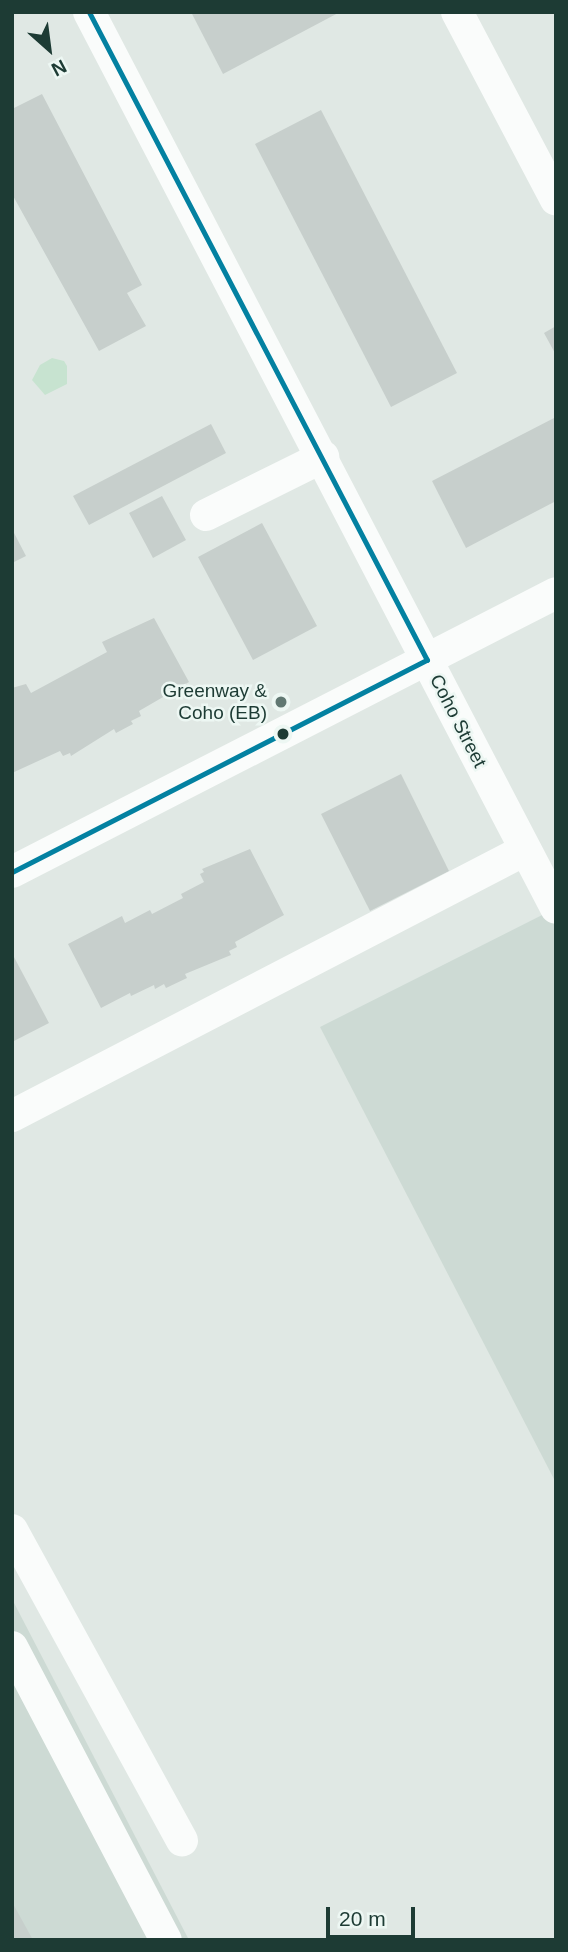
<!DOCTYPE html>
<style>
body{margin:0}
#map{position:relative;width:568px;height:1952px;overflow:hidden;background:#e0e8e4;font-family:Arial,sans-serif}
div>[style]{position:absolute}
.built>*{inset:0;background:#cddad4}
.green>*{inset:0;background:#c7e3d0}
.building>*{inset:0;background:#c7cfcc}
.minor>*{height:32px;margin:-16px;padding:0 16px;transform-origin:16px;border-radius:16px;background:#fafcfb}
.bus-1>*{height:5px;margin:-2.5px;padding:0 2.5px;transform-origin:2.5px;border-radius:2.5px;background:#0381a1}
.dots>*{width:19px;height:19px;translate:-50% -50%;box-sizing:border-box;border:4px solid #edf7f3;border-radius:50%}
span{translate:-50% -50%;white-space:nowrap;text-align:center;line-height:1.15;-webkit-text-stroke:5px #edf7f3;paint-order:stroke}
.poi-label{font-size:19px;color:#1d3b34}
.right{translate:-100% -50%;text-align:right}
.street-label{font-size:19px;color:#1d3b34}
.frame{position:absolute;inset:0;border:14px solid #1d3b34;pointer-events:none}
.north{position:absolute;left:14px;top:14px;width:70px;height:70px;-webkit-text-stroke:5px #edf7f3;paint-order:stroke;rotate:152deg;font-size:19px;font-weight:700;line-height:28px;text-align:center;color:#1d3b34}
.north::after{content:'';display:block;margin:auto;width:24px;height:32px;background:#1d3b34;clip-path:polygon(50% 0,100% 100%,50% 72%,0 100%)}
.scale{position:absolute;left:326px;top:1907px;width:89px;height:32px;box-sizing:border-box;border:4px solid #1d3b34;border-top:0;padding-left:9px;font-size:21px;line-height:24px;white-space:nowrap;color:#1d3b34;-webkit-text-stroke:5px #edf7f3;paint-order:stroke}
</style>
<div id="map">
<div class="built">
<i style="clip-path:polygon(556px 908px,556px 1483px,320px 1027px)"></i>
<i style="clip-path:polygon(12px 1599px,189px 1940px,12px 1940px)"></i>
</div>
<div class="green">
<i style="clip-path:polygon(52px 358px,64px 361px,67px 366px,67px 384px,45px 395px,32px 380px,40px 365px)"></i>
</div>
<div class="building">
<i style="clip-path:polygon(191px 12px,340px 12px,223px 74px)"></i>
<i style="clip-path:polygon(42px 94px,142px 285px,127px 293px,146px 326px,99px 351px,12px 194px,12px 109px)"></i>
<i style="clip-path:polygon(321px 110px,457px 373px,391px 407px,255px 144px)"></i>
<i style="clip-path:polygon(556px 326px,556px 355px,544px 333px)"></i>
<i style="clip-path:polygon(556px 417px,556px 501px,466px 548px,432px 481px)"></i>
<i style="clip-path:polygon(211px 424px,226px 453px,89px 525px,73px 496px)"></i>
<i style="clip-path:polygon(162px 496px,186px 540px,153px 558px,129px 513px)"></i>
<i style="clip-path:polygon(262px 523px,317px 626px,253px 660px,198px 557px)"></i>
<i style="clip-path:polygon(12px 529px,26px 556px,12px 563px)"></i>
<i style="clip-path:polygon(154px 618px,189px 682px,139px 711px,141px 716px,131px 721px,133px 724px,116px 733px,114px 729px,71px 756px,70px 753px,63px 756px,60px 751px,12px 773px,12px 688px,26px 684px,31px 693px,107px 652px,102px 642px)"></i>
<i style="clip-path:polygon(401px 774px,449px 871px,370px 911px,321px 814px)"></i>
<i style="clip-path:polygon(250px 849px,284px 915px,235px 942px,237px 947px,229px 951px,231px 955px,185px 974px,187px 978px,166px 988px,164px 984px,155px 989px,154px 985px,131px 996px,130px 993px,101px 1008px,68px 944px,122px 916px,125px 923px,150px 910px,152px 914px,183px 898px,181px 894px,204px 882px,200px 874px,204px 872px,202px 869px)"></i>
<i style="clip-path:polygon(14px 957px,49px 1023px,12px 1042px,12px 958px)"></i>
<i style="clip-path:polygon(12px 1902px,33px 1940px,12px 1940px)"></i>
</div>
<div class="minor">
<i style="left:89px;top:12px;width:1010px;rotate:62.47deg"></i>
<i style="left:457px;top:12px;width:212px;rotate:62.2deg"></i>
<i style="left:206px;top:515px;width:131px;rotate:-26.4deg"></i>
<i style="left:12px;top:872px;width:611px;rotate:-27.15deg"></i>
<i style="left:12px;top:1116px;width:576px;rotate:-27.41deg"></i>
<i style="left:12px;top:1530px;width:354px;rotate:61.3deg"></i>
<i style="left:12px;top:1647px;width:331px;rotate:62.3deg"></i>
</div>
<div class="bus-1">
<i style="left:12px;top:872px;width:466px;rotate:-27.1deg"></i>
<i style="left:427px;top:660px;width:731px;rotate:-117.55deg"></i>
</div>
<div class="dots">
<i style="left:281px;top:702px;background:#617872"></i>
<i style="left:283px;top:734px;background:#1d3b34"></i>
</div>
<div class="poi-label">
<span class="right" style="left:267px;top:702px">Greenway &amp;<br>Coho (EB)</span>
</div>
<div class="street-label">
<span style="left:458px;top:721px;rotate:63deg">Coho Street</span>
</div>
<div class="frame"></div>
<div class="north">N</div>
<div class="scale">20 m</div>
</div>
